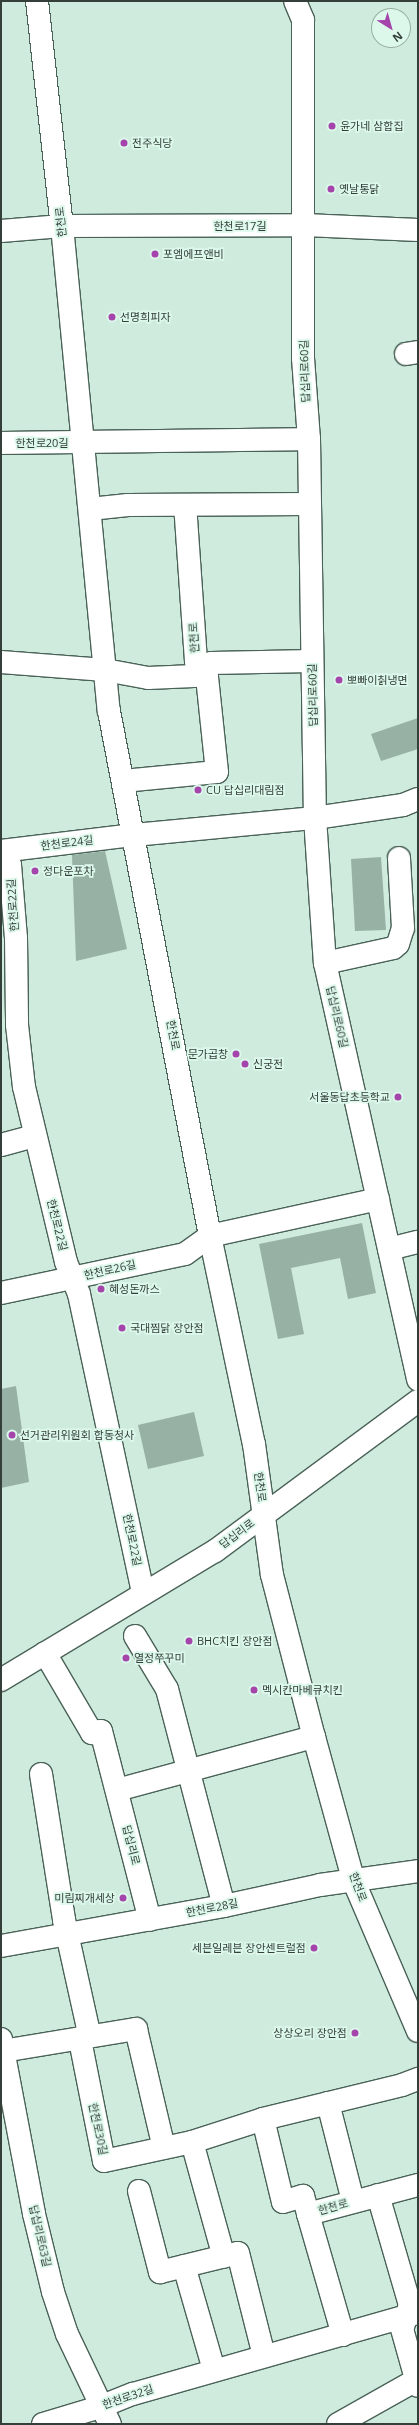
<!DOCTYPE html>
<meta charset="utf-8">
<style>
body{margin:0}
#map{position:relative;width:419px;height:2425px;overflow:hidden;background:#cfebdd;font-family:"Open Sans","Noto Sans KR",sans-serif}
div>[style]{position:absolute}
.building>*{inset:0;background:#97b1a4}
.roads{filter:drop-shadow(1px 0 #4a6257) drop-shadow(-1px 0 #4a6257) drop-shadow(0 1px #4a6257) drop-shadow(0 -1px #4a6257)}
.minor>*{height:22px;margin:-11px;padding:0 11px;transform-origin:11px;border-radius:11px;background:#fff}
.major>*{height:22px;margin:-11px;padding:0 11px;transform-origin:11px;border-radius:11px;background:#fff}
.dots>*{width:11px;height:11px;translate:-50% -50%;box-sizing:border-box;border:2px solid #dcf8ea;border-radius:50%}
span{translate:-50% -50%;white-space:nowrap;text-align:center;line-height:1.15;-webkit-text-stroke:3.5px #dcf8ea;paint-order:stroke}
.poi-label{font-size:11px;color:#343f3a}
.left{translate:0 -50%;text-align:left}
.right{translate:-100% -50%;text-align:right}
.street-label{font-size:11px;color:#343f3a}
.frame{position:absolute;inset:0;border:2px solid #343f3a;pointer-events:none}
.north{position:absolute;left:371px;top:8px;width:40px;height:40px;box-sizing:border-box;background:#dcf8ea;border:1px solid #99aea4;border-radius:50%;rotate:143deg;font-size:11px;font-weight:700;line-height:16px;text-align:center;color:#343f3a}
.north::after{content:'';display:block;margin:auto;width:14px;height:18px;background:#a544ab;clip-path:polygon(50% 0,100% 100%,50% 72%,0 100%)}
</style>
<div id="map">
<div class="building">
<i style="clip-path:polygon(418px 718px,418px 749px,381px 761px,371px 734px)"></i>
<i style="clip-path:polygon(105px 851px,127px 949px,76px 961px,72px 855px)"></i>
<i style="clip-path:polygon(381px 857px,386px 930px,355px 931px,351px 859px)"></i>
<i style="clip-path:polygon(362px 1223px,376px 1293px,348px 1299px,340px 1258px,291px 1268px,304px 1334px,278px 1339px,259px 1244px)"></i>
<i style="clip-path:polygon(16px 1386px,29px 1482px,1px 1488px,1px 1389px)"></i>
<i style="clip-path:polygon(194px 1412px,204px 1456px,148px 1469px,138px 1425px)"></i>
</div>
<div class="roads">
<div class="minor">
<i style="left:295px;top:1px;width:21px;rotate:67deg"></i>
<i style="left:303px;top:20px;width:338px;rotate:90deg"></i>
<i style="left:303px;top:358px;width:81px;rotate:85.8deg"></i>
<i style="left:309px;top:439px;width:379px;rotate:89.1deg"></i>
<i style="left:315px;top:818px;width:145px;rotate:86.1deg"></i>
<i style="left:325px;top:963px;width:427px;rotate:77.4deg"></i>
<i style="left:1px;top:231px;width:61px;rotate:-4.7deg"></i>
<i style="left:62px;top:226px;width:243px;rotate:-0.2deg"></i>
<i style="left:305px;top:225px;width:113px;rotate:2.5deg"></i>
<i style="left:406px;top:354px;width:12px;rotate:-9deg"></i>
<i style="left:1px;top:443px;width:308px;rotate:-0.7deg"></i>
<i style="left:90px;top:509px;width:38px;rotate:-6deg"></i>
<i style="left:128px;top:505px;width:181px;rotate:-0.3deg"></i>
<i style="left:1px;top:662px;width:104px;rotate:4.4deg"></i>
<i style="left:105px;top:670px;width:44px;rotate:10.5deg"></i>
<i style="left:148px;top:678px;width:46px;rotate:-2.5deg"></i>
<i style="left:194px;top:676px;width:21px;rotate:-37deg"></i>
<i style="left:211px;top:663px;width:101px;rotate:-1.1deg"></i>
<i style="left:123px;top:781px;width:94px;rotate:-5.5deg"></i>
<i style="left:217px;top:772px;width:96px;rotate:-96deg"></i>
<i style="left:207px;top:677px;width:19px;rotate:-125deg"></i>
<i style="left:196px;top:661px;width:156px;rotate:-94deg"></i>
<i style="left:1px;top:851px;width:134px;rotate:-6.9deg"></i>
<i style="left:134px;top:835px;width:182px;rotate:-5.4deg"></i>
<i style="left:315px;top:818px;width:89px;rotate:-8.4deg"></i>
<i style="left:403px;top:805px;width:16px;rotate:-22deg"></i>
<i style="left:1px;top:854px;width:14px;rotate:51deg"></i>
<i style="left:10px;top:865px;width:73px;rotate:85.3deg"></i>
<i style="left:16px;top:938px;width:87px;rotate:89.3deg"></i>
<i style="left:17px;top:1025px;width:62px;rotate:83.6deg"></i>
<i style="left:24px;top:1087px;width:180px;rotate:76.5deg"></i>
<i style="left:66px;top:1262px;width:35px;rotate:68deg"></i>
<i style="left:79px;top:1294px;width:306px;rotate:77.9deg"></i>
<i style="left:325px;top:963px;width:70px;rotate:-12.4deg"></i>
<i style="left:393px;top:948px;width:6px;rotate:-39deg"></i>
<i style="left:398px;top:944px;width:17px;rotate:-73deg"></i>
<i style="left:403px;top:928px;width:70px;rotate:-93.3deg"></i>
<i style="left:1px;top:1145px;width:35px;rotate:-15deg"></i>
<i style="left:389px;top:1249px;width:30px;rotate:-14deg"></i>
<i style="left:1px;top:1293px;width:188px;rotate:-12deg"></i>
<i style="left:185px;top:1254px;width:31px;rotate:-36deg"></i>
<i style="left:210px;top:1236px;width:172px;rotate:-12.4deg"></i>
<i style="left:135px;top:1636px;width:62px;rotate:58.9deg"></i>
<i style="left:167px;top:1689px;width:224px;rotate:75.3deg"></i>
<i style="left:45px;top:1653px;width:93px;rotate:59.6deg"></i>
<i style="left:92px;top:1733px;width:9px;rotate:-13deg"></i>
<i style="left:101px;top:1731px;width:195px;rotate:75.5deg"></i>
<i style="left:41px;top:1774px;width:148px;rotate:81deg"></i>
<i style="left:64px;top:1920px;width:111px;rotate:77.5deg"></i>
<i style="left:88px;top:2028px;width:18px;rotate:112deg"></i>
<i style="left:81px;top:2045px;width:118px;rotate:78.8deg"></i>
<i style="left:104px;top:2161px;width:90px;rotate:-12.2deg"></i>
<i style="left:192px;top:2142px;width:75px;rotate:-17.9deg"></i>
<i style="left:263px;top:2119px;width:143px;rotate:-13.7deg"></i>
<i style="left:402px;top:2085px;width:17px;rotate:-21deg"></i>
<i style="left:117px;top:1790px;width:204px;rotate:-15.1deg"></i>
<i style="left:1px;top:1946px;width:227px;rotate:-10.2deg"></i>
<i style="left:224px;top:1906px;width:98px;rotate:-12.3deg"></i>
<i style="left:320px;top:1885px;width:99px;rotate:-8.1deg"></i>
<i style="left:1px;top:2039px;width:178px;rotate:79.3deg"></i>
<i style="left:34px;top:2214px;width:80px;rotate:76.3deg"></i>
<i style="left:53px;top:2292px;width:44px;rotate:71.6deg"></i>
<i style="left:67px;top:2334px;width:100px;rotate:64.5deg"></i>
<i style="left:3px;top:2051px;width:135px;rotate:-9.4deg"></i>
<i style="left:136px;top:2029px;width:122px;rotate:76.8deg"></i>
<i style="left:328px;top:2103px;width:101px;rotate:75.7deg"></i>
<i style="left:263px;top:2119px;width:85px;rotate:76.5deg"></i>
<i style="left:283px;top:2202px;width:21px;rotate:-17deg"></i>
<i style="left:303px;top:2196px;width:19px;rotate:74deg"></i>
<i style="left:308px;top:2214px;width:114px;rotate:-14.8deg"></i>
<i style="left:192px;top:2142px;width:119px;rotate:74.5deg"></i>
<i style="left:139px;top:2191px;width:84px;rotate:75.5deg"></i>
<i style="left:160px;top:2272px;width:80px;rotate:-13.7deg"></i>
<i style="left:238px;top:2253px;width:106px;rotate:75.8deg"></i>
<i style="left:378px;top:2195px;width:115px;rotate:73.8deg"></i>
<i style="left:410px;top:2305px;width:25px;rotate:108deg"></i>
<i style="left:402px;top:2329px;width:59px;rotate:74.3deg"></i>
<i style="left:308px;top:2214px;width:126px;rotate:73.9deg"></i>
<i style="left:184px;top:2266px;width:108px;rotate:73.9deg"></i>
<i style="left:43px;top:2424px;width:59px;rotate:-16.6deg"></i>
<i style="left:100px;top:2407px;width:35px;rotate:-22deg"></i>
<i style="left:133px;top:2394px;width:296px;rotate:-15.9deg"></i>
<i style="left:338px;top:2424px;width:90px;rotate:-29.4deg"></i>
</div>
<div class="major">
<i style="left:37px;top:1px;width:226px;rotate:83.7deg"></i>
<i style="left:62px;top:226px;width:487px;rotate:84.5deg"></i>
<i style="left:109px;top:711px;width:535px;rotate:79.11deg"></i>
<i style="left:210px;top:1236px;width:213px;rotate:78.1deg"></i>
<i style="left:254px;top:1444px;width:132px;rotate:82.2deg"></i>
<i style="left:272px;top:1575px;width:167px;rotate:75.5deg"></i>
<i style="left:314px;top:1737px;width:150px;rotate:74.6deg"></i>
<i style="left:354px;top:1882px;width:162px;rotate:66.8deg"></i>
<i style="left:1px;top:1680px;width:250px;rotate:-31.1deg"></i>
<i style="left:215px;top:1551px;width:252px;rotate:-36.5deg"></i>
</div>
</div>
<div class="dots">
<i style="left:332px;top:126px;background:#a544ab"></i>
<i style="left:124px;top:143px;background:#a544ab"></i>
<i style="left:331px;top:189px;background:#a544ab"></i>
<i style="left:155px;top:254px;background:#a544ab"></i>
<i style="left:112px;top:317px;background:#a544ab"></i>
<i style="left:339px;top:680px;background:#a544ab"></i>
<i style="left:198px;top:790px;background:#a544ab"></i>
<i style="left:35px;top:871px;background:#a544ab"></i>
<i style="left:236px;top:1054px;background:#a544ab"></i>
<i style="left:245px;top:1064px;background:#a544ab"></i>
<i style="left:398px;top:1097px;background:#a544ab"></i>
<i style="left:101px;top:1289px;background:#a544ab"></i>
<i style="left:122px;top:1328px;background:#a544ab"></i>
<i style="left:12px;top:1435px;background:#a544ab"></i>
<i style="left:189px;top:1641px;background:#a544ab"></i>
<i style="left:126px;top:1658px;background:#a544ab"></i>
<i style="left:254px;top:1690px;background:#a544ab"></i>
<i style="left:123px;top:1898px;background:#a544ab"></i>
<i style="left:314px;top:1948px;background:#a544ab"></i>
<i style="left:355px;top:2033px;background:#a544ab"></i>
</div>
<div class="poi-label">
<span class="left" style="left:340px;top:126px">윤가네 삼합집</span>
<span class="left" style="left:132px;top:143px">전주식당</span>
<span class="left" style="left:339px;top:189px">옛날통닭</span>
<span class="left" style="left:163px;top:254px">포엠에프앤비</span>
<span class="left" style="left:120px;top:317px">선명희피자</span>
<span class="left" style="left:347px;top:680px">뽀빠이칡냉면</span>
<span class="left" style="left:206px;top:790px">CU 답십리대림점</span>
<span class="left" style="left:43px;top:871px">정다운포차</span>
<span class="right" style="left:228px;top:1054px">문가곱창</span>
<span class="left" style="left:253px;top:1064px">신궁전</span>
<span class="right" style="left:390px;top:1097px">서울동답초등학교</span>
<span class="left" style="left:109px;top:1289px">혜성돈까스</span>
<span class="left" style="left:130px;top:1328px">국대찜닭 장안점</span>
<span class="left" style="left:20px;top:1435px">선거관리위원회 합동청사</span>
<span class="left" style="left:197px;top:1641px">BHC치킨 장안점</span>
<span class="left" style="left:134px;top:1658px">열정쭈꾸미</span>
<span class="left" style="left:262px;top:1690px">멕시칸마베큐치킨</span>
<span class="right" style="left:115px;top:1898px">미림찌개세상</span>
<span class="right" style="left:306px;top:1948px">세븐일레븐 장안센트럴점</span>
<span class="right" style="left:347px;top:2033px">상상오리 장안점</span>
</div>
<div class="street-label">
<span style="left:61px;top:222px;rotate:-96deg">한천로</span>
<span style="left:240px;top:226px">한천로17길</span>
<span style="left:305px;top:371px;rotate:-92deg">답십리로60길</span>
<span style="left:42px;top:443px">한천로20길</span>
<span style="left:194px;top:638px;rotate:-94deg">한천로</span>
<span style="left:313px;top:695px;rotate:-91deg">답십리로60길</span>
<span style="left:67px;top:843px;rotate:-7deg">한천로24길</span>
<span style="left:13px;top:905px;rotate:-94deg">한천로22길</span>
<span style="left:337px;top:1017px;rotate:77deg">답십리로60길</span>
<span style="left:173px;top:1035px;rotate:79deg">한천로</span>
<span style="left:57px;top:1225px;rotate:76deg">한천로22길</span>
<span style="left:110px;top:1270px;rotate:-13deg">한천로26길</span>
<span style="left:260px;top:1487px;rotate:82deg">한천로</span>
<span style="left:237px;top:1534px;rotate:-37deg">답십리로</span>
<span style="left:132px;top:1540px;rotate:78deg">한천로22길</span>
<span style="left:131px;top:1845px;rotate:76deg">답십리로</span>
<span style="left:358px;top:1887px;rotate:70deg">한천로</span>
<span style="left:212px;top:1908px;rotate:-11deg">한천로28길</span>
<span style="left:98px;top:2129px;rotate:78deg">한천로30길</span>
<span style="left:333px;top:2207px;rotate:-16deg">한천로</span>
<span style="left:40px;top:2236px;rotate:77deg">답십리로63길</span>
<span style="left:128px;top:2397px;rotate:-19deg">한천로32길</span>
</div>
<div class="frame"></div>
<div class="north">N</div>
</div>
